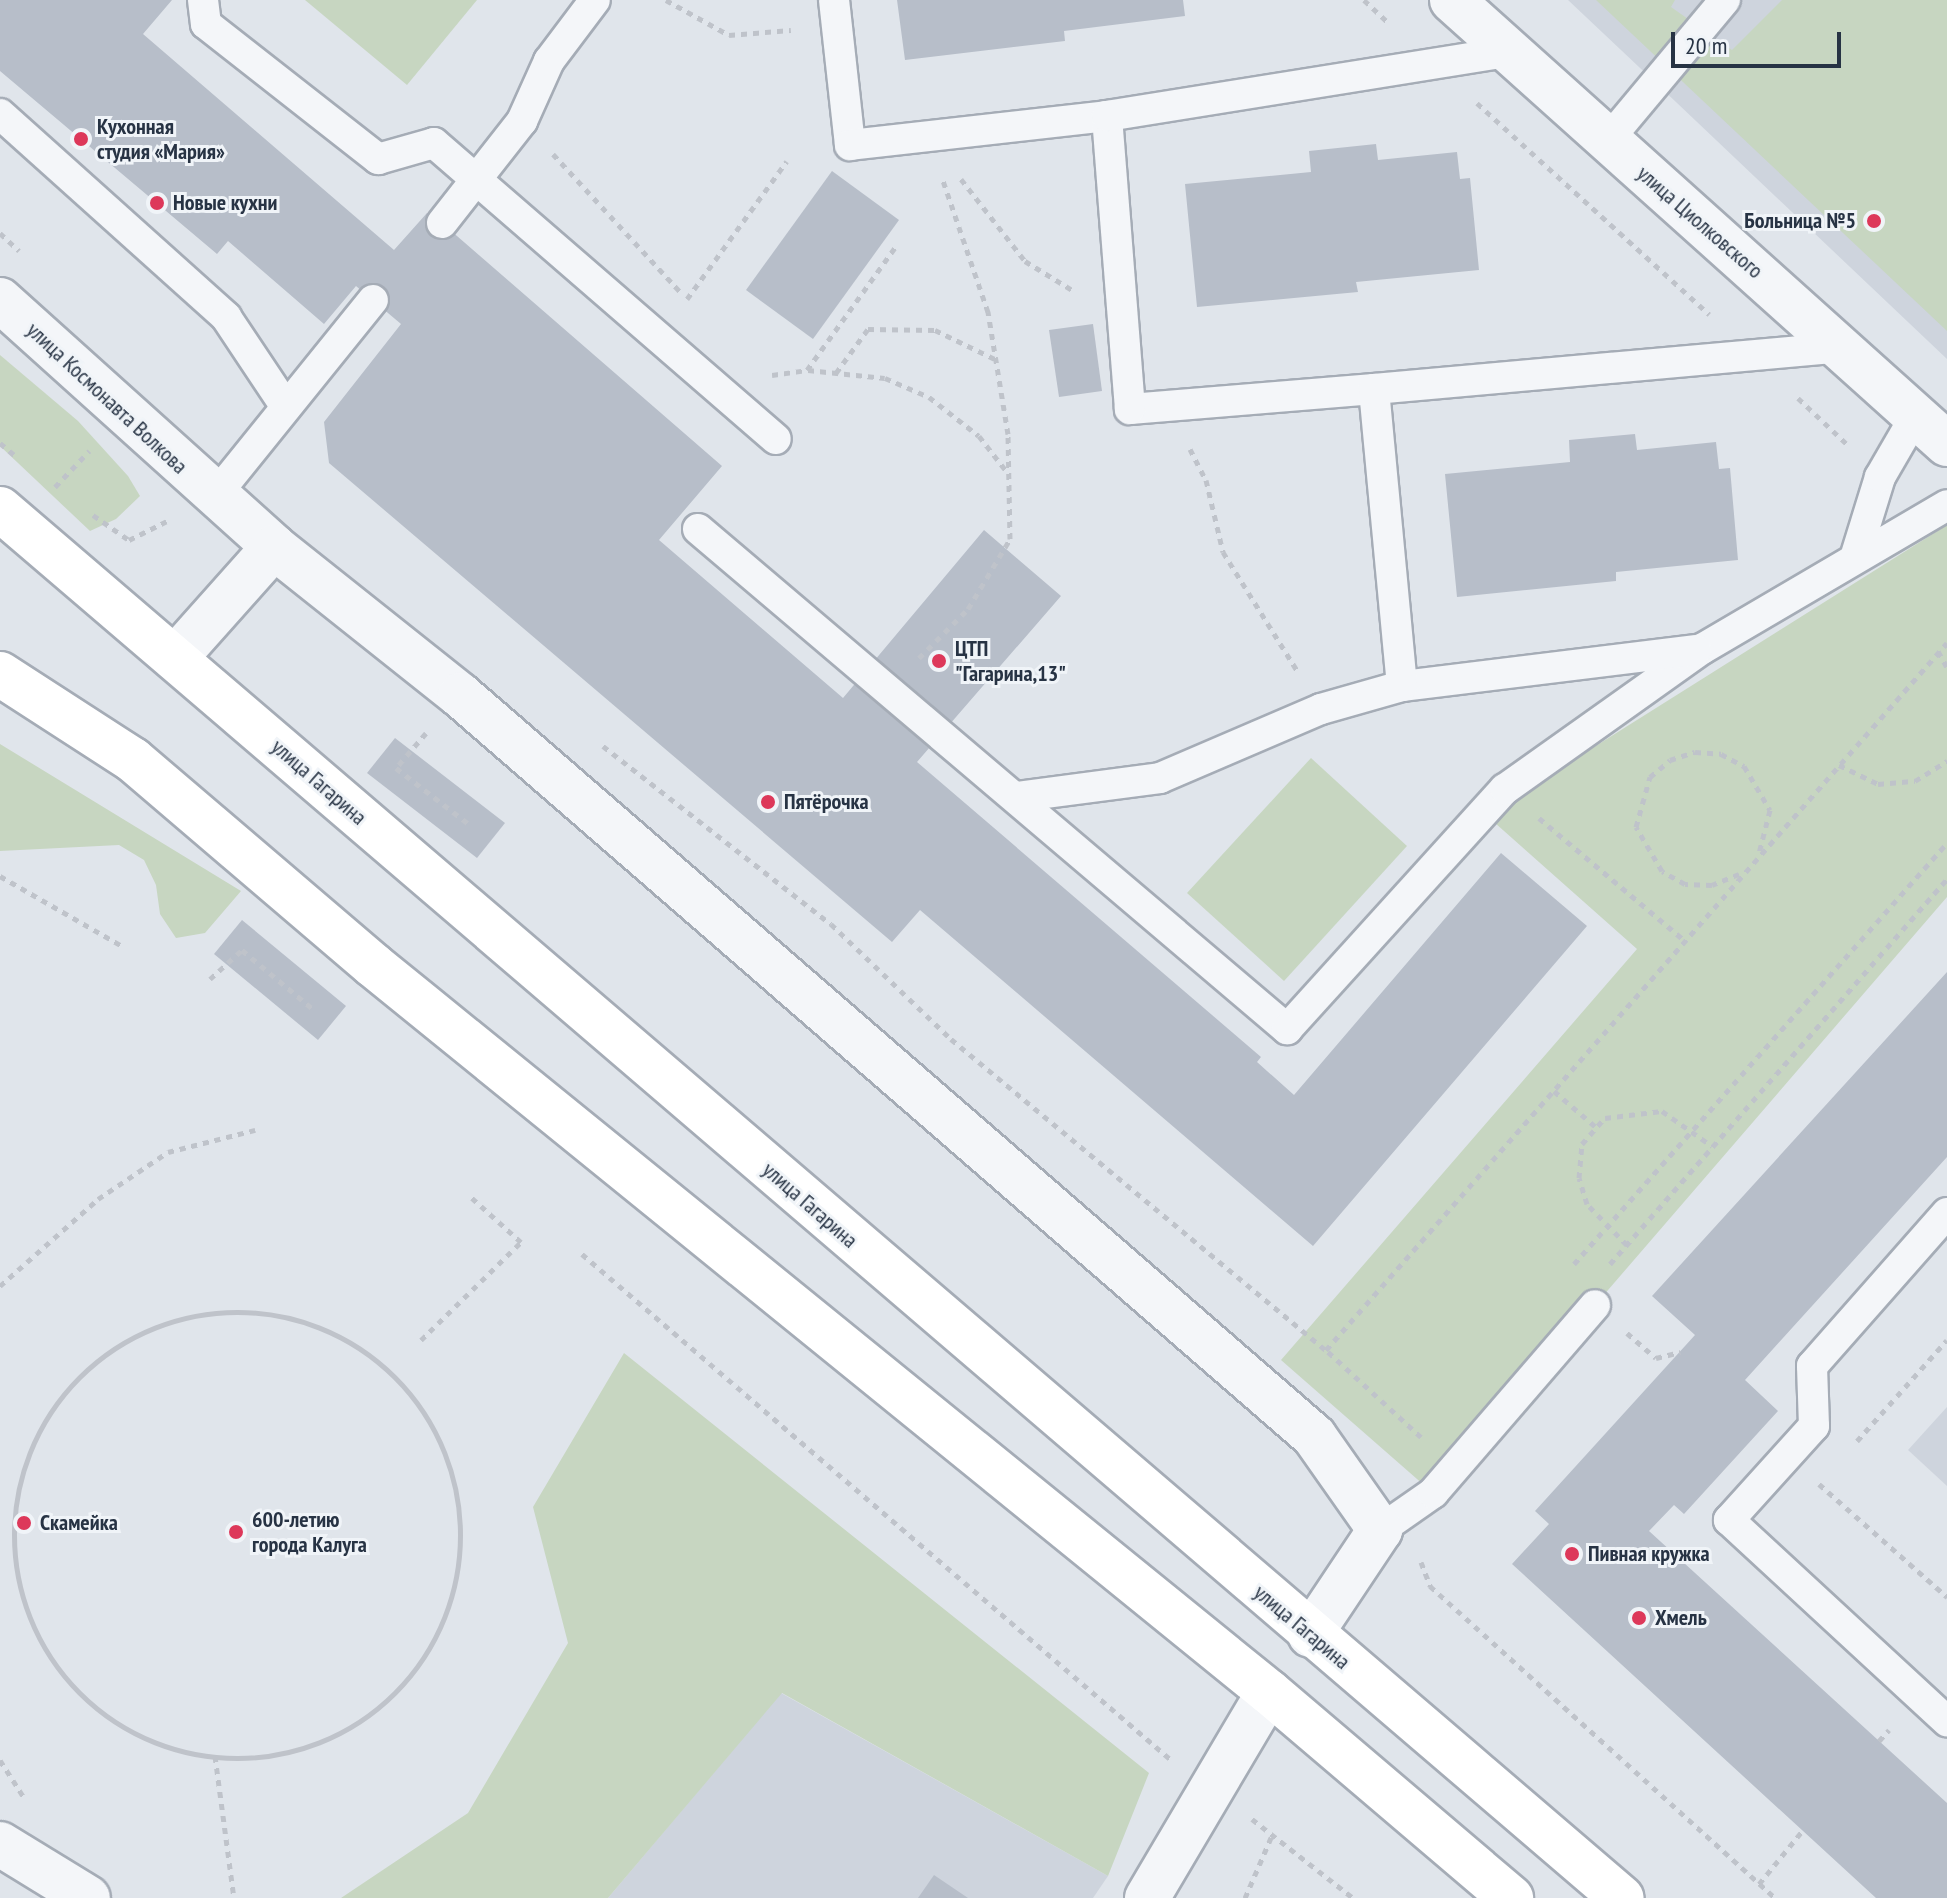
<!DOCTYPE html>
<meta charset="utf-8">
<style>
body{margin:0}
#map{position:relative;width:1947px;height:1898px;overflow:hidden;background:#e0e5eb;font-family:"PT Sans Narrow",sans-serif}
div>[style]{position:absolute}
.built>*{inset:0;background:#ced4dd}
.green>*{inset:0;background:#c7d6c1}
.building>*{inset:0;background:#b7bec9}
.path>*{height:5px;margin-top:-2.5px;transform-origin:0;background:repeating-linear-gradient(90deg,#bfc3ca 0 6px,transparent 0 12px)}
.path>.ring{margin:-2.5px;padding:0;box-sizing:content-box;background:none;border:5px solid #bfc3ca;border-radius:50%}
.roads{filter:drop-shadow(2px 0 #a5acb6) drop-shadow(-2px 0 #a5acb6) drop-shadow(0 2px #a5acb6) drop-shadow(0 -2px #a5acb6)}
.service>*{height:30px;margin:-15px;padding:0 15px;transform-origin:15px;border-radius:15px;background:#f4f6f9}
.minor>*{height:44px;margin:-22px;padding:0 22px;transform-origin:22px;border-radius:22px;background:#f4f6f9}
.primary>*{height:44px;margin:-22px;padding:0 22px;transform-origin:22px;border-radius:22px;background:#fff}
.dots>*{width:22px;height:22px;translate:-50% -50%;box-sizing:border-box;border:4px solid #f0f4f8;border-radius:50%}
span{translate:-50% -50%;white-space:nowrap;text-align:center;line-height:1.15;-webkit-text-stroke:6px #f0f4f8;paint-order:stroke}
.poi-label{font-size:22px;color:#273344;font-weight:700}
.left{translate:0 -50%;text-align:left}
.right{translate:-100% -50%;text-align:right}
.street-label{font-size:22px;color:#273344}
.scale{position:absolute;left:1671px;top:32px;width:170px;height:36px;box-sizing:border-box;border:4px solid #273344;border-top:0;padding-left:10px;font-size:24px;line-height:28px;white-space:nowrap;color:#273344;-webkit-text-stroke:6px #f0f4f8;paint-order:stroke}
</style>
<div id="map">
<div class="built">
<i style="clip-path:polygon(1568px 0,1947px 0,1947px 359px,1657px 84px)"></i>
<i style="clip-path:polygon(1947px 1407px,1947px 1486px,1908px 1450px)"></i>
<i style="clip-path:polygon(781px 1693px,1108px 1876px,1093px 1898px,608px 1898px)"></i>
</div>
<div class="green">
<i style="clip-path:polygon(305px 0,477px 0,407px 85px)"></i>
<i style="clip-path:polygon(1596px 0,1675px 0,1671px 7px,1732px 50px,1782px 0,1947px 0,1947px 331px)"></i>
<i style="clip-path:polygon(0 355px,78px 421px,128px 476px,140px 496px,116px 519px,90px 531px,0 446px)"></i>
<i style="clip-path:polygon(1947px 525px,1947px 897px,1433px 1493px,1281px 1360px,1637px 949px,1486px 815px)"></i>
<i style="clip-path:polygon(0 744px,241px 891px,205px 933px,176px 938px,160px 914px,156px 885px,144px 860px,119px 845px,0 851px)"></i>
<i style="clip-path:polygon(1311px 758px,1407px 846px,1284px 981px,1187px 893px)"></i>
<i style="clip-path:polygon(624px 1353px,1149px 1773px,1108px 1876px,782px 1693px,608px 1898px,341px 1898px,468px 1813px,568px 1643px,533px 1507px)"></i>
</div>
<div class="building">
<i style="clip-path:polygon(0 0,172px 0,143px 34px,394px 250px,427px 213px,442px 223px,722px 466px,659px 540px,843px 698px,984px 530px,1061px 596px,917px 762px,1261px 1057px,1257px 1062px,1294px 1095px,1501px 853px,1587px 926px,1313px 1246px,920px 910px,892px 942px,329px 463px,324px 422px,401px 324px,356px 286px,324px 324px,228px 241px,217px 254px,0 71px)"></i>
<i style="clip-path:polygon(897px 0,1183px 0,1185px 16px,1064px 31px,1065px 41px,905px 60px)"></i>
<i style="clip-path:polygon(1376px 144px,1378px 160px,1457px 152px,1460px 179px,1470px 178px,1479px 270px,1356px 282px,1358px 292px,1197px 307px,1185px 184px,1311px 172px,1309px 151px)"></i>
<i style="clip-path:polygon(832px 171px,899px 220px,813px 339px,746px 290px)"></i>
<i style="clip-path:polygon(1093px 324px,1102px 391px,1059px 397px,1049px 330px)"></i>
<i style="clip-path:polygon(1635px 434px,1637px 450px,1716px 442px,1719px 469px,1730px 468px,1738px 560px,1616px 572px,1616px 581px,1457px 597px,1445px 474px,1570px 462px,1569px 440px)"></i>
<i style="clip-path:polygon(395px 738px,505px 823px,477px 858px,367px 773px)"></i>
<i style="clip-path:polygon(242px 920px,346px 1006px,318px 1040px,214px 954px)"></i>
<i style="clip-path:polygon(1947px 972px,1947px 1157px,1745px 1380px,1778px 1411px,1684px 1514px,1674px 1505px,1649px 1531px,1947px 1803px,1947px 1898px,1876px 1898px,1512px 1564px,1549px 1524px,1535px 1511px,1695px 1335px,1652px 1296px)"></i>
<i style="clip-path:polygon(934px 1875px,968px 1898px,918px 1898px)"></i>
</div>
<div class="path">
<i style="left:666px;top:0;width:72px;rotate:29.1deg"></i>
<i style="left:729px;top:35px;width:62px;rotate:-4.6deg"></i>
<i style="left:1364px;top:0;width:35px;rotate:43deg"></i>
<i style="left:1477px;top:103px;width:314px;rotate:42.3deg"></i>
<i style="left:553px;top:154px;width:190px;rotate:47.3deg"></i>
<i style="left:961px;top:179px;width:104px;rotate:52deg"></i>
<i style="left:1025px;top:261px;width:57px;rotate:31.5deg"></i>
<i style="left:0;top:233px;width:26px;rotate:43deg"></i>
<i style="left:687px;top:299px;width:170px;rotate:-54.1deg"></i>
<i style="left:808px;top:370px;width:77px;rotate:5.9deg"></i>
<i style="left:885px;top:378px;width:48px;rotate:23.4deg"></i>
<i style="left:929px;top:397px;width:63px;rotate:38deg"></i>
<i style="left:979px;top:436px;width:46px;rotate:52.1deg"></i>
<i style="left:836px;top:373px;width:54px;rotate:-54deg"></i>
<i style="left:868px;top:329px;width:67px;rotate:0.9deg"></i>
<i style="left:935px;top:330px;width:67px;rotate:25.8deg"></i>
<i style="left:772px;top:375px;width:35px;rotate:-8deg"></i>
<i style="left:807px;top:370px;width:153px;rotate:-54.3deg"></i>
<i style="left:1798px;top:398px;width:70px;rotate:43.3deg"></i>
<i style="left:0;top:443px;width:23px;rotate:40deg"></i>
<i style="left:1190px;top:449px;width:35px;rotate:63deg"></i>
<i style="left:1206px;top:480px;width:74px;rotate:76.7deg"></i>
<i style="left:1223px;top:552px;width:142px;rotate:58deg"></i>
<i style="left:55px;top:487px;width:50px;rotate:-46.6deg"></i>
<i style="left:93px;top:515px;width:44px;rotate:34.8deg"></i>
<i style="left:129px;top:540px;width:42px;rotate:-26.6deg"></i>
<i style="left:1938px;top:651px;width:18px;rotate:61deg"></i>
<i style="left:919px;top:658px;width:69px;rotate:-45deg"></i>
<i style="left:968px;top:609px;width:82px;rotate:-59deg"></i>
<i style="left:1010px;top:539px;width:105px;rotate:-91.1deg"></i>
<i style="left:1008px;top:434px;width:124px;rotate:-99.3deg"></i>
<i style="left:988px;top:312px;width:142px;rotate:-108.9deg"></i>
<i style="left:426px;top:733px;width:46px;rotate:130.6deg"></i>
<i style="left:396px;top:768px;width:93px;rotate:37.6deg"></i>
<i style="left:603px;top:746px;width:289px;rotate:38deg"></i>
<i style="left:831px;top:924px;width:166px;rotate:43.8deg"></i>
<i style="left:951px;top:1039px;width:487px;rotate:39.7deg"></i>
<i style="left:1839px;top:765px;width:43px;rotate:26deg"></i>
<i style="left:1878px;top:784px;width:37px;rotate:-5deg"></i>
<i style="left:1915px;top:781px;width:38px;rotate:-32deg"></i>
<i style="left:1539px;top:818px;width:191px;rotate:40.1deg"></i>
<i style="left:1739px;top:874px;width:29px;rotate:158deg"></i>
<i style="left:1712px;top:885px;width:27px;rotate:-178deg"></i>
<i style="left:1685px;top:884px;width:26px;rotate:-151deg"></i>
<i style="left:1662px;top:871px;width:51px;rotate:-120.6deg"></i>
<i style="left:1636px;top:827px;width:52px;rotate:-74.4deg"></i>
<i style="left:1650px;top:777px;width:26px;rotate:-40deg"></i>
<i style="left:1670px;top:760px;width:26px;rotate:-18deg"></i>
<i style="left:1695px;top:752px;width:26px;rotate:4deg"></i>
<i style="left:1721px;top:754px;width:26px;rotate:28deg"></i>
<i style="left:1744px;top:766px;width:51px;rotate:59.4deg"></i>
<i style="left:1770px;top:810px;width:44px;rotate:104.3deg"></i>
<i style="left:0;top:876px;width:143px;rotate:29.8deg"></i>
<i style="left:210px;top:979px;width:43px;rotate:-42.2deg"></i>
<i style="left:242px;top:950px;width:94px;rotate:39.8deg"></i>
<i style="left:1554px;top:1091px;width:57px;rotate:40.7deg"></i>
<i style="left:1627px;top:1245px;width:57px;rotate:-134.3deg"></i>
<i style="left:1587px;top:1204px;width:27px;rotate:-107deg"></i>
<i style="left:1579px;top:1178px;width:34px;rotate:-85deg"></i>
<i style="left:1582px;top:1144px;width:35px;rotate:-49deg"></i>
<i style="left:1605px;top:1118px;width:57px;rotate:-7deg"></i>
<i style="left:1662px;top:1111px;width:61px;rotate:35deg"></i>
<i style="left:582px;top:1254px;width:775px;rotate:40.66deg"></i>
<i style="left:1574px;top:1264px;width:562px;rotate:-48.46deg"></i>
<i style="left:1610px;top:1264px;width:512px;rotate:-48.8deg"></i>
<i style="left:0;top:1286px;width:131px;rotate:-41.6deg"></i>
<i style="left:98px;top:1199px;width:84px;rotate:-33.9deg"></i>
<i style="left:168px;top:1152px;width:90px;rotate:-14.2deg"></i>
<i class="ring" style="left:14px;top:1312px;width:441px;height:441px"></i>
<i style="left:1627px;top:1333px;width:38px;rotate:41deg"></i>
<i style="left:1656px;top:1358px;width:25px;rotate:-14deg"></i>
<i style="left:421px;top:1340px;width:140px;rotate:-44.4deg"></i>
<i style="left:521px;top:1242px;width:66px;rotate:-138.1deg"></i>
<i style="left:1421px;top:1437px;width:129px;rotate:-137.5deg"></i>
<i style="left:1326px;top:1350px;width:941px;rotate:-48.71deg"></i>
<i style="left:1857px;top:1441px;width:135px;rotate:-48.3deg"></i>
<i style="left:1819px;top:1484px;width:171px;rotate:41.4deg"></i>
<i style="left:1421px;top:1562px;width:26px;rotate:69deg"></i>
<i style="left:1430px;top:1586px;width:465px;rotate:42.1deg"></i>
<i style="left:1879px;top:1741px;width:15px;rotate:-48deg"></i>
<i style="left:215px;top:1756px;width:143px;rotate:82.4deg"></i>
<i style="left:0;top:1760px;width:43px;rotate:57.4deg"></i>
<i style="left:1252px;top:1819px;width:128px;rotate:38deg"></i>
<i style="left:1759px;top:1884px;width:70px;rotate:-50.8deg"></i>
<i style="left:1245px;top:1898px;width:71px;rotate:-66.7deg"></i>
</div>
<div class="roads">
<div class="service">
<i style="left:203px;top:0;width:24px;rotate:83deg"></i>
<i style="left:206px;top:24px;width:219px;rotate:38.1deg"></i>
<i style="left:378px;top:159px;width:58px;rotate:-15.9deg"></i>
<i style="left:434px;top:143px;width:452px;rotate:40.9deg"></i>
<i style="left:834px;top:0;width:146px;rotate:83.7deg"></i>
<i style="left:850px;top:145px;width:259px;rotate:-6.4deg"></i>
<i style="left:0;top:114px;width:304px;rotate:41.9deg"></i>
<i style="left:226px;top:317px;width:108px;rotate:56.3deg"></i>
<i style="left:1607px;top:141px;width:184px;rotate:-50.1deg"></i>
<i style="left:442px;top:223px;width:130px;rotate:-51.9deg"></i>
<i style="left:522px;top:121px;width:66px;rotate:-65.8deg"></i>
<i style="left:549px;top:61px;width:76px;rotate:-53deg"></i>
<i style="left:1374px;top:389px;width:245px;rotate:175.3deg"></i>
<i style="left:1130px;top:409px;width:294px;rotate:-94.5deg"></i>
<i style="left:1107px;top:116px;width:409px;rotate:-9.1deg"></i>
<i style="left:214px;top:497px;width:253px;rotate:-51.1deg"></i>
<i style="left:698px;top:529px;width:773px;rotate:40.33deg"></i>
<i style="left:1287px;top:1029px;width:324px;rotate:-47.8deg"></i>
<i style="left:1505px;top:789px;width:242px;rotate:-35.4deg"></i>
<i style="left:1702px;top:649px;width:284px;rotate:-30.4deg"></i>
<i style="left:1855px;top:558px;width:85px;rotate:-72.8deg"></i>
<i style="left:1880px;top:477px;width:72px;rotate:-59.9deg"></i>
<i style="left:1696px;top:650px;width:296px;rotate:173deg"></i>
<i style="left:1402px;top:686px;width:298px;rotate:-95.4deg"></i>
<i style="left:1374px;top:389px;width:471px;rotate:-5.1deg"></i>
<i style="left:1016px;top:797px;width:145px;rotate:-7.5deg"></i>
<i style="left:1160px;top:778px;width:175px;rotate:-23.2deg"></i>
<i style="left:1321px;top:709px;width:84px;rotate:-15.9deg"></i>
<i style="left:1947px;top:1213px;width:204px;rotate:131.4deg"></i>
<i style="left:1812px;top:1366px;width:60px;rotate:88.1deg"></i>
<i style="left:1814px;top:1426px;width:127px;rotate:132.1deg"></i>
<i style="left:1729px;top:1520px;width:297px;rotate:42.7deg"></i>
<i style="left:1380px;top:1530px;width:65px;rotate:-34.9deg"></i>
<i style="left:1433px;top:1493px;width:248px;rotate:-49.2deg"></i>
</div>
<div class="minor">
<i style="left:1452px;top:0;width:665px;rotate:41.89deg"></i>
<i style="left:0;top:300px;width:369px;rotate:42deg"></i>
<i style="left:274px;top:547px;width:149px;rotate:131.7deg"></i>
<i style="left:274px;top:547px;width:238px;rotate:38.5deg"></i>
<i style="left:460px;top:695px;width:1131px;rotate:40.95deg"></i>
<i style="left:1314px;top:1436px;width:115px;rotate:54.9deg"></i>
<i style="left:1380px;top:1530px;width:126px;rotate:123.7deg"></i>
<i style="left:0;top:1844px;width:103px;rotate:31.5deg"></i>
<i style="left:1147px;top:1898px;width:239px;rotate:-59.4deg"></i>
</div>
<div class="primary">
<i style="left:0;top:509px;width:2135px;rotate:40.58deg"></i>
<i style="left:0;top:674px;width:158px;rotate:32.9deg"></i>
<i style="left:133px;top:760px;width:316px;rotate:40.5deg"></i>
<i style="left:373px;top:965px;width:1154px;rotate:39.06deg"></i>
<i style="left:1269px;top:1692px;width:318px;rotate:40.4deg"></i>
</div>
</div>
<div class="dots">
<i style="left:81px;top:139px;background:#dd385a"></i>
<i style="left:157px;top:203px;background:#dd385a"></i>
<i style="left:1874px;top:221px;background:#dd385a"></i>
<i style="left:939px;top:661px;background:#dd385a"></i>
<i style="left:768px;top:802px;background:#dd385a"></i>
<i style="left:24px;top:1523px;background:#dd385a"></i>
<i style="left:236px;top:1532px;background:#dd385a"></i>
<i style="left:1572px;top:1554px;background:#dd385a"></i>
<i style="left:1639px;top:1618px;background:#dd385a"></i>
</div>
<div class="poi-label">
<span class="left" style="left:97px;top:139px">Кухонная<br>студия «Мария»</span>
<span class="left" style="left:173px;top:203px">Новые кухни</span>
<span class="right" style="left:1856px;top:221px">Больница №5</span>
<span class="left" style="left:955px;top:661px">ЦТП<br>"Гагарина,13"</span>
<span class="left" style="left:784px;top:802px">Пятёрочка</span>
<span class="left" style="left:252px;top:1532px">600-летию<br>города Калуга</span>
<span class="left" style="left:40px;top:1523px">Скамейка</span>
<span class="left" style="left:1588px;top:1554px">Пивная кружка</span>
<span class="left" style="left:1655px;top:1618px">Хмель</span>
</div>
<div class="street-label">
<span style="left:1700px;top:222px;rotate:41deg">улица Циолковского</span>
<span style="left:107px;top:398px;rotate:43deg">улица Космонавта Волкова</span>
<span style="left:319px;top:782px;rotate:41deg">улица Гагарина</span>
<span style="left:810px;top:1205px;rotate:41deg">улица Гагарина</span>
<span style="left:1302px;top:1627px;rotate:40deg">улица Гагарина</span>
</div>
<div class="scale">20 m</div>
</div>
